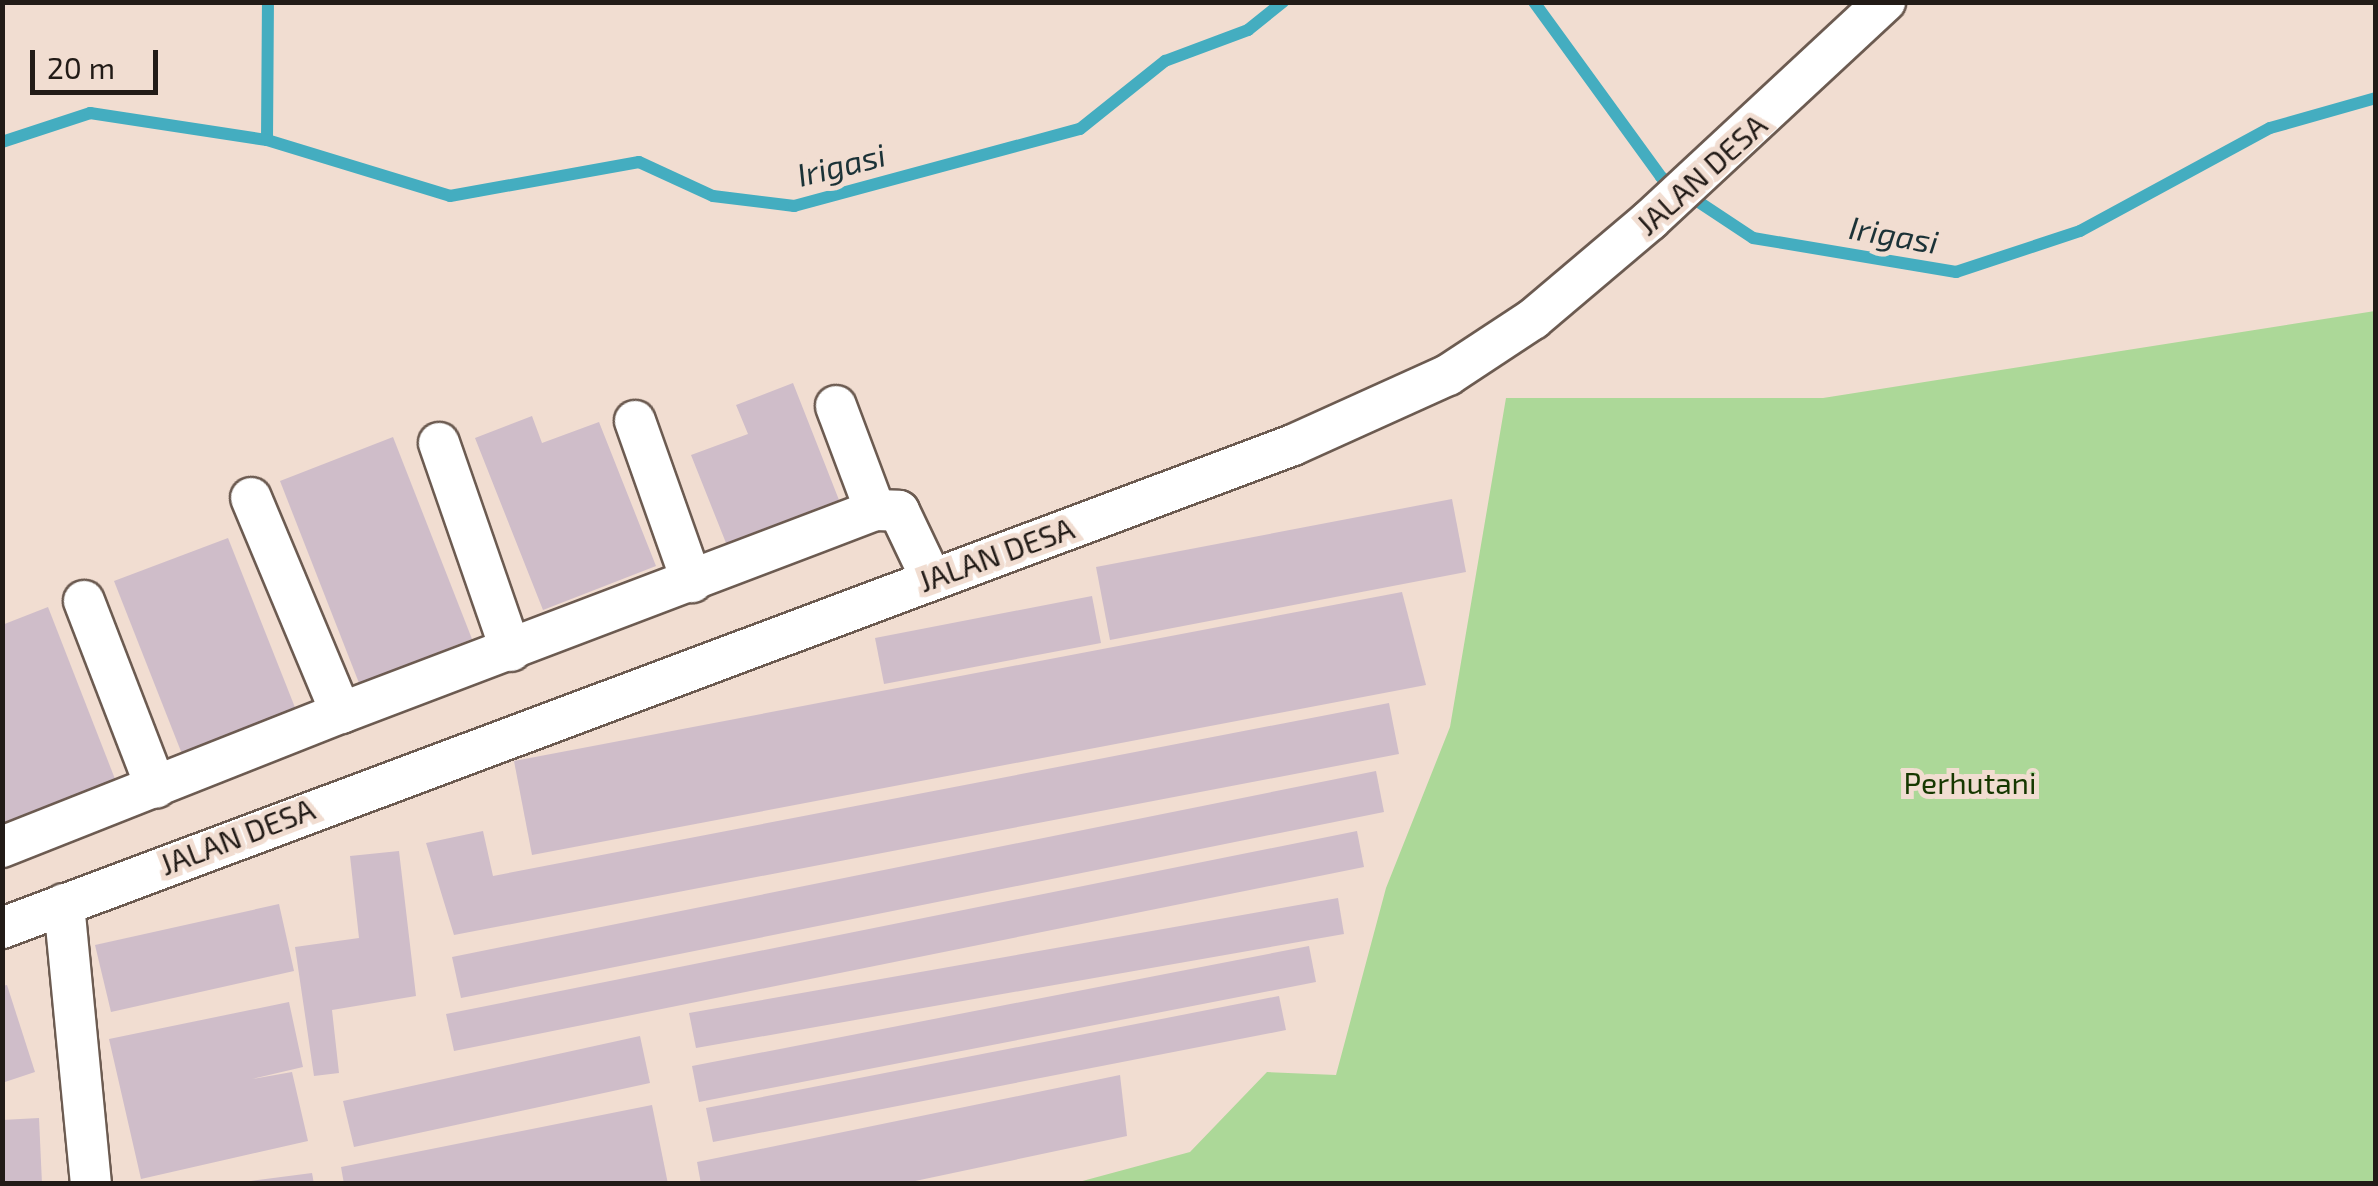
<!DOCTYPE html>
<style>
body{margin:0}
#map{position:relative;width:2378px;height:1186px;overflow:hidden;background:#f1ddd1;font-family:"Exo 2",sans-serif}
div>[style]{position:absolute}
.green>*{inset:0;background:#acd898}
.stream>*{height:12px;margin:-6px;padding:0 6px;transform-origin:6px;border-radius:6px;background:#44adc0}
.building>*{inset:0;background:#cfbdc9}
.roads{filter:drop-shadow(2px 0 #6c5b51) drop-shadow(-2px 0 #6c5b51) drop-shadow(0 2px #6c5b51) drop-shadow(0 -2px #6c5b51)}
.minor>*{height:40px;margin:-20px;padding:0 20px;transform-origin:20px;border-radius:20px;background:#fff}
span{translate:-50% -50%;white-space:nowrap;text-align:center;line-height:1.15;-webkit-text-stroke:10px #f1ddd1;paint-order:stroke}
.street-label{font-size:30px;color:#221b17}
.park-label{font-size:30px;color:#163800}
.water-label{font-size:32px;color:#1b3237;font-style:italic}
.frame{position:absolute;inset:0;border:5px solid #221b17;pointer-events:none}
.scale{position:absolute;left:30px;top:50px;width:128px;height:45px;box-sizing:border-box;border:5px solid #221b17;border-top:0;padding-left:12px;font-size:30px;line-height:35px;white-space:nowrap;color:#221b17;-webkit-text-stroke:8px #f1ddd1;paint-order:stroke}
</style>
<div id="map">
<div class="green">
<i style="clip-path:polygon(2375px 311px,2375px 1183px,1075px 1183px,1190px 1152px,1267px 1072px,1336px 1075px,1386px 888px,1450px 727px,1506px 398px,1823px 398px)"></i>
</div>
<div class="stream">
<i style="left:1534px;top:2px;width:216px;rotate:54deg"></i>
<i style="left:1661px;top:177px;width:110px;rotate:33.5deg"></i>
<i style="left:1753px;top:238px;width:206px;rotate:9.5deg"></i>
<i style="left:1956px;top:272px;width:131px;rotate:-18.3deg"></i>
<i style="left:2080px;top:231px;width:216px;rotate:-28.5deg"></i>
<i style="left:2270px;top:128px;width:110px;rotate:-15.8deg"></i>
<i style="left:267px;top:140px;width:138px;rotate:-89.6deg"></i>
<i style="left:2px;top:142px;width:93px;rotate:-18.2deg"></i>
<i style="left:90px;top:113px;width:179px;rotate:8.7deg"></i>
<i style="left:267px;top:140px;width:191px;rotate:17deg"></i>
<i style="left:450px;top:196px;width:192px;rotate:-10.2deg"></i>
<i style="left:639px;top:162px;width:81px;rotate:24.7deg"></i>
<i style="left:713px;top:196px;width:82px;rotate:7deg"></i>
<i style="left:794px;top:206px;width:296px;rotate:-15.1deg"></i>
<i style="left:1080px;top:129px;width:109px;rotate:-38.7deg"></i>
<i style="left:1165px;top:61px;width:89px;rotate:-20.5deg"></i>
<i style="left:1248px;top:30px;width:45px;rotate:-38.7deg"></i>
</div>
<div class="building">
<i style="clip-path:polygon(793px 383px,839px 500px,726px 543px,691px 455px,748px 434px,736px 405px)"></i>
<i style="clip-path:polygon(532px 416px,542px 443px,599px 422px,656px 566px,543px 610px,475px 438px)"></i>
<i style="clip-path:polygon(393px 437px,472px 639px,359px 683px,280px 481px)"></i>
<i style="clip-path:polygon(1452px 499px,1466px 572px,1110px 640px,1096px 567px)"></i>
<i style="clip-path:polygon(228px 538px,296px 710px,182px 754px,114px 581px)"></i>
<i style="clip-path:polygon(1402px 592px,1426px 685px,532px 855px,514px 761px)"></i>
<i style="clip-path:polygon(1092px 596px,1101px 643px,884px 684px,875px 638px)"></i>
<i style="clip-path:polygon(48px 607px,115px 779px,2px 823px,2px 625px)"></i>
<i style="clip-path:polygon(1389px 703px,1399px 754px,454px 935px,426px 843px,483px 831px,493px 876px)"></i>
<i style="clip-path:polygon(1376px 771px,1384px 812px,461px 998px,452px 957px)"></i>
<i style="clip-path:polygon(1357px 831px,1364px 867px,454px 1051px,446px 1014px)"></i>
<i style="clip-path:polygon(399px 851px,416px 996px,332px 1010px,339px 1073px,314px 1076px,295px 947px,359px 938px,350px 856px)"></i>
<i style="clip-path:polygon(1338px 898px,1344px 934px,696px 1048px,689px 1013px)"></i>
<i style="clip-path:polygon(279px 904px,294px 971px,111px 1012px,95px 945px)"></i>
<i style="clip-path:polygon(1309px 946px,1316px 982px,699px 1102px,692px 1066px)"></i>
<i style="clip-path:polygon(7px 985px,35px 1072px,2px 1083px,2px 986px)"></i>
<i style="clip-path:polygon(1279px 996px,1286px 1030px,713px 1142px,706px 1108px)"></i>
<i style="clip-path:polygon(289px 1002px,303px 1067px,252px 1079px,292px 1072px,308px 1141px,141px 1179px,109px 1039px)"></i>
<i style="clip-path:polygon(640px 1036px,650px 1083px,354px 1147px,343px 1101px)"></i>
<i style="clip-path:polygon(1120px 1075px,1127px 1136px,901px 1184px,701px 1184px,697px 1162px)"></i>
<i style="clip-path:polygon(652px 1105px,668px 1184px,344px 1184px,341px 1167px)"></i>
<i style="clip-path:polygon(39px 1118px,42px 1184px,2px 1184px,2px 1120px)"></i>
<i style="clip-path:polygon(312px 1173px,314px 1184px,251px 1184px,251px 1181px)"></i>
</div>
<div class="roads">
<div class="minor">
<i style="left:635px;top:421px;width:171px;rotate:70.5deg"></i>
<i style="left:439px;top:443px;width:220px;rotate:70.9deg"></i>
<i style="left:875px;top:510px;width:24px;rotate:2deg"></i>
<i style="left:899px;top:511px;width:74px;rotate:64.5deg"></i>
<i style="left:84px;top:601px;width:200px;rotate:68.9deg"></i>
<i style="left:341px;top:713px;width:571px;rotate:-20.81deg"></i>
<i style="left:875px;top:510px;width:111px;rotate:-110.6deg"></i>
<i style="left:2px;top:847px;width:365px;rotate:-21.6deg"></i>
<i style="left:341px;top:713px;width:233px;rotate:-112.7deg"></i>
<i style="left:64px;top:904px;width:281px;rotate:84.5deg"></i>
<i style="left:2px;top:928px;width:1378px;rotate:-20.51deg"></i>
<i style="left:1293px;top:445px;width:170px;rotate:-24.3deg"></i>
<i style="left:1448px;top:375px;width:102px;rotate:-33.4deg"></i>
<i style="left:1533px;top:319px;width:153px;rotate:-40.2deg"></i>
<i style="left:1650px;top:220px;width:321px;rotate:-42.9deg"></i>
</div>
</div>
<div class="street-label">
<span style="left:1701px;top:174px;rotate:-42deg">JALAN DESA</span>
<span style="left:996px;top:554px;rotate:-20deg">JALAN DESA</span>
<span style="left:237px;top:836px;rotate:-21deg">JALAN DESA</span>
</div>
<div class="park-label">
<span style="left:1970px;top:782px">Perhutani</span>
</div>
<div class="water-label">
<span style="left:841px;top:164px;rotate:-14deg">Irigasi</span>
<span style="left:1894px;top:234px;rotate:10deg">Irigasi</span>
</div>
<div class="frame"></div>
<div class="scale">20 m</div>
</div>
